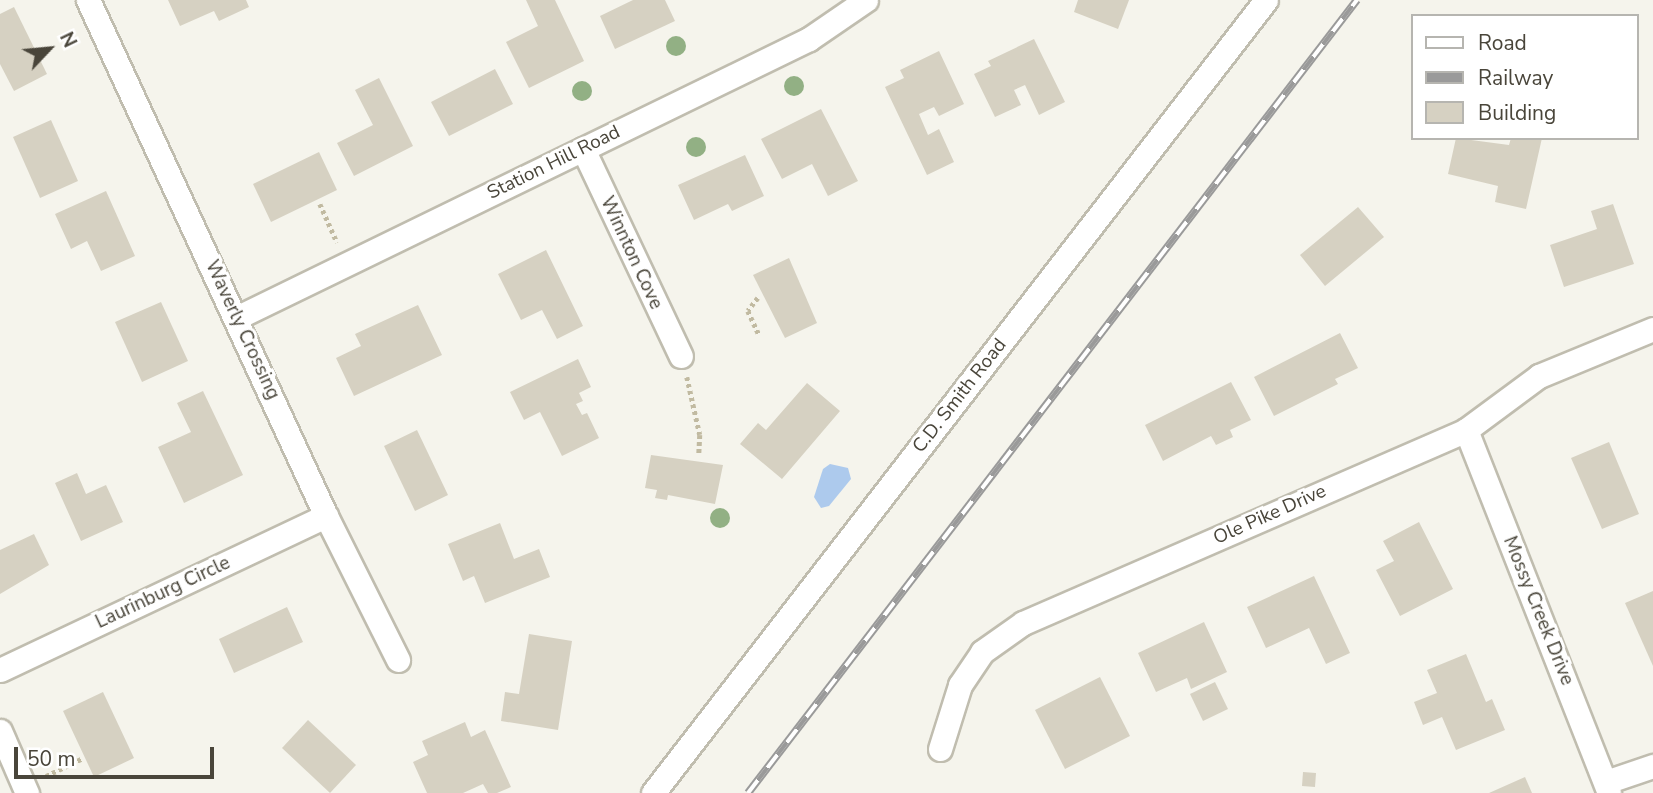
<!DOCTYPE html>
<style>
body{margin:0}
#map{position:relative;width:1653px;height:793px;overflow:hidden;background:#f5f4ec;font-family:"Nunito Sans",sans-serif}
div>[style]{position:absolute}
.water>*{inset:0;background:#adcaed}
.building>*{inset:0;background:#d6d1c2}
.path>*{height:4.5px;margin-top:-2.25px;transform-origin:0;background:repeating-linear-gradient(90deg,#c1baa1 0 3.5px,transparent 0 7px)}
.roads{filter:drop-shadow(2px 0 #c0bdaf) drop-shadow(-2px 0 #c0bdaf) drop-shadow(0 2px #c0bdaf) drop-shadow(0 -2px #c0bdaf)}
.minor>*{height:23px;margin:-11.5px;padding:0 11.5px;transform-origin:11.5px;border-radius:11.5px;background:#fff}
.rail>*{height:8px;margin-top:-4px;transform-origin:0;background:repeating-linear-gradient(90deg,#fff 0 16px,#9a9a9a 0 32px);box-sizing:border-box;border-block:2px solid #9a9a9a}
.trees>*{width:20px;height:20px;margin:-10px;border-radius:50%;background:#92b084}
span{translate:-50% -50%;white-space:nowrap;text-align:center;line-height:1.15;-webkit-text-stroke:6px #fff;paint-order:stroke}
.street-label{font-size:19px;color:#49453a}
.legend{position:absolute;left:1411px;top:14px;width:228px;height:126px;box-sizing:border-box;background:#fff;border:2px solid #b6b5b0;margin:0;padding:9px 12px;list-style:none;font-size:21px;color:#49453a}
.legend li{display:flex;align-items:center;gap:14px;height:35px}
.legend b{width:35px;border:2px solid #b6b5b0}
.north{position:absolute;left:14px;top:14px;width:70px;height:70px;-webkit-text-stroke:5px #fff;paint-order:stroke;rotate:64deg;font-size:19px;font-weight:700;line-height:28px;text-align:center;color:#49453a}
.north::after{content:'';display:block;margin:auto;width:24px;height:32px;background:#49453a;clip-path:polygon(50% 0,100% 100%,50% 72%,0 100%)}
.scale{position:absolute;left:14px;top:747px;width:200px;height:32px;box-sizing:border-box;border:4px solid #49453a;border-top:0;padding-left:9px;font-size:21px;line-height:24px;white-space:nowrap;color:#49453a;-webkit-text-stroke:5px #fff;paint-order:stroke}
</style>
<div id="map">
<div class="water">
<i style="clip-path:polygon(830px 464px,848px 468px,851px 479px,829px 506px,821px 508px,814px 497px,823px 469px)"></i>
</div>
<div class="building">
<i style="clip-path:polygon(168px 0,246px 0,249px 7px,219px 21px,214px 11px,180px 26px)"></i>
<i style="clip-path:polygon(526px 0,555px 0,584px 61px,529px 88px,506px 42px,538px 26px)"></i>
<i style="clip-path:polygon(633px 0,665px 0,675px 21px,615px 49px,600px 16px)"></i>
<i style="clip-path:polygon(1078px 0,1129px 0,1118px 29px,1074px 12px)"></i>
<i style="clip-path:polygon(14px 7px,47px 74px,14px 91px,0 64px,0 14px)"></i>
<i style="clip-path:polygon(1034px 39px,1065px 102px,1039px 115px,1025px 85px,1014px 90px,1021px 105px,995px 117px,974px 74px,991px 66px,988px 61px)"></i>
<i style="clip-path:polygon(939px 51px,964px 104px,939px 116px,934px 107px,919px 114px,928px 135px,939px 129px,954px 162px,927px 175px,885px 87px,904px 78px,900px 70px)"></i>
<i style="clip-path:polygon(495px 69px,513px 104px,449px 136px,431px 102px)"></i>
<i style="clip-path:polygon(379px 78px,413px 146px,354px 176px,337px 143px,373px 125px,355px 90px)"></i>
<i style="clip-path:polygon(821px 109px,858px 181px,828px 196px,812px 164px,782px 179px,761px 139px)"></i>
<i style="clip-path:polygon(51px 120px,78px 181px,40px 198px,13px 137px)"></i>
<i style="clip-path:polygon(1456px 138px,1509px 145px,1511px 138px,1542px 138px,1526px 209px,1495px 202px,1498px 186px,1448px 174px)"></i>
<i style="clip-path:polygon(319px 152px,337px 190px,271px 222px,253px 184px)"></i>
<i style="clip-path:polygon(745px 155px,764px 196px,732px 211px,728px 204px,694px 220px,678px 185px)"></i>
<i style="clip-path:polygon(106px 191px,135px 256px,101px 271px,87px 241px,71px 249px,55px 214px)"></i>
<i style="clip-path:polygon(1613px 204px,1634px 264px,1564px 287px,1550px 245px,1597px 229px,1591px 211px)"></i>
<i style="clip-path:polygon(1358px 207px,1384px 237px,1325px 286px,1300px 255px)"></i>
<i style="clip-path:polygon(546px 250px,583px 326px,557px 339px,542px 310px,521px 320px,498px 274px)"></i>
<i style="clip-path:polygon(789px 258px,817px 323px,785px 338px,753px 275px)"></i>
<i style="clip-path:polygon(161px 302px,188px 361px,142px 382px,115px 322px)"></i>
<i style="clip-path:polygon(418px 305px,442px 355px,354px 396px,336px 358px,361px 346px,355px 334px)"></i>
<i style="clip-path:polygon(1340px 333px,1358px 368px,1335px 379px,1338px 384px,1274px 416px,1254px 377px)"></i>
<i style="clip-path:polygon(578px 359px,591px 387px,579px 393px,583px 401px,576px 404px,582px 415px,587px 413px,599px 438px,562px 456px,540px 412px,524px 420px,510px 392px)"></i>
<i style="clip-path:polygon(1231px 382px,1251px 420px,1230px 430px,1233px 437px,1216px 445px,1211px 436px,1163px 461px,1145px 425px)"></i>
<i style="clip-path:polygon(807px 383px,840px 411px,782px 479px,740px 444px,758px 423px,766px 430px)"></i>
<i style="clip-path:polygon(203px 391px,243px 475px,184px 503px,158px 447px,191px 432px,177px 403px)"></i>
<i style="clip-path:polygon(417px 430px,448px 495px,415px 511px,384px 446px)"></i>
<i style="clip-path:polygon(1609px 442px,1639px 514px,1602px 529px,1571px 458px)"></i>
<i style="clip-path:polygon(651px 455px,723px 465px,715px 504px,668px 495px,667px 500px,655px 498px,657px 490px,645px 488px)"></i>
<i style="clip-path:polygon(77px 473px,86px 494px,106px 485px,123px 522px,81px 541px,55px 483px)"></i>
<i style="clip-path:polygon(1419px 522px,1453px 589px,1400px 616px,1376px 570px,1394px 561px,1383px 541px)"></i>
<i style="clip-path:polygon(500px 523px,514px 559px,539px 549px,550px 577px,485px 603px,474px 576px,463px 581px,448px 544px)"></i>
<i style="clip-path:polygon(34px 534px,49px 565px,0 594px,0 550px)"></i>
<i style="clip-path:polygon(1314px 576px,1350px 653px,1326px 664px,1309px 628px,1266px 648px,1247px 607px)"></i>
<i style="clip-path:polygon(1653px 591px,1653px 666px,1625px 603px)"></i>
<i style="clip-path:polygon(287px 607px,303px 642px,234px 673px,219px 639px)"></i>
<i style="clip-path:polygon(1204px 622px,1227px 672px,1191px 689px,1187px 678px,1156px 692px,1138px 653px)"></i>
<i style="clip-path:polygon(529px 634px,572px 641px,558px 730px,501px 721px,505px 692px,519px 694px)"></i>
<i style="clip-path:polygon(1466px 654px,1486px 702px,1492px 699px,1505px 730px,1456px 750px,1442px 717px,1423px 725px,1414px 702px,1437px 693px,1427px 670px)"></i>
<i style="clip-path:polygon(1100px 677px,1130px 736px,1065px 769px,1035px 710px)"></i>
<i style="clip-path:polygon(1215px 682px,1228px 709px,1203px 721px,1190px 694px)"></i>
<i style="clip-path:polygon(103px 692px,134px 758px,94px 777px,63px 711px)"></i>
<i style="clip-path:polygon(308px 720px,356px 765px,330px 793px,282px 748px)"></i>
<i style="clip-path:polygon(465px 722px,471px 737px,485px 730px,511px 787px,497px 793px,488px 793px,483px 784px,463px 793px,427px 793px,413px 762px,428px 755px,422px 741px)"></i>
<i style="clip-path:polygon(1303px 772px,1316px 773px,1315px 787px,1302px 786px)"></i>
<i style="clip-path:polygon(1525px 777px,1532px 793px,1489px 793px)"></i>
</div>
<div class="path">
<i style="left:320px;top:204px;width:42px;rotate:65.9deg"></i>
<i style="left:758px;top:298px;width:16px;rotate:128deg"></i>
<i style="left:748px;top:311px;width:26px;rotate:65deg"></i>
<i style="left:687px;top:377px;width:59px;rotate:77.4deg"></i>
<i style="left:700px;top:435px;width:20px;rotate:93deg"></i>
<i style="left:46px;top:776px;width:41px;rotate:-25.9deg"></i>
</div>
<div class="roads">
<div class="minor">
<i style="left:88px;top:0;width:568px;rotate:65.24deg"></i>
<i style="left:326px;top:516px;width:161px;rotate:63.4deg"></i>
<i style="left:583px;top:149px;width:229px;rotate:64.7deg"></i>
<i style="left:236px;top:318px;width:637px;rotate:-25.96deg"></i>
<i style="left:809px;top:39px;width:69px;rotate:-34.4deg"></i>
<i style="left:1466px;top:430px;width:390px;rotate:68.5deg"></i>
<i style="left:0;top:670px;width:361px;rotate:-25.3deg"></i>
<i style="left:0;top:731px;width:68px;rotate:66.5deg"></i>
<i style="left:940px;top:749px;width:67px;rotate:-72.6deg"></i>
<i style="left:960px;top:685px;width:40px;rotate:-56deg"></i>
<i style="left:982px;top:652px;width:50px;rotate:-35.3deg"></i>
<i style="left:1023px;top:623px;width:483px;rotate:-23.5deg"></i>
<i style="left:1466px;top:430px;width:91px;rotate:-36.5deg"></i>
<i style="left:1539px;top:376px;width:123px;rotate:-22.4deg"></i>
<i style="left:1606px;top:782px;width:50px;rotate:-18.8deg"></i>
<i style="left:653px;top:793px;width:1002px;rotate:-52.3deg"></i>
</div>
</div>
<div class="rail">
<i style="left:748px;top:793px;width:1000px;rotate:-52.48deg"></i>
</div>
<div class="trees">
<i style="left:676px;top:46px"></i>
<i style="left:794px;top:86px"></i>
<i style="left:582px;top:91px"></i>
<i style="left:696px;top:147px"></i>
<i style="left:720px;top:518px"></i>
</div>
<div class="street-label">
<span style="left:554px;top:163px;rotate:-26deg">Station Hill Road</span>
<span style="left:631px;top:253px;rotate:65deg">Winnton Cove</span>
<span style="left:242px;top:330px;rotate:65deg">Waverly Crossing</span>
<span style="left:960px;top:396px;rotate:-52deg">C.D. Smith Road</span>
<span style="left:1270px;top:515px;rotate:-24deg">Ole Pike Drive</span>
<span style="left:163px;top:593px;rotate:-25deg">Laurinburg Circle</span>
<span style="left:1538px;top:611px;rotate:68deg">Mossy Creek Drive</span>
</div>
<ul class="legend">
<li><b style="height:9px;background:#fff"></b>Road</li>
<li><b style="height:9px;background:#9a9a9a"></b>Railway</li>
<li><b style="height:19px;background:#d6d1c2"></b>Building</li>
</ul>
<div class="north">N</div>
<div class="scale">50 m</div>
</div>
